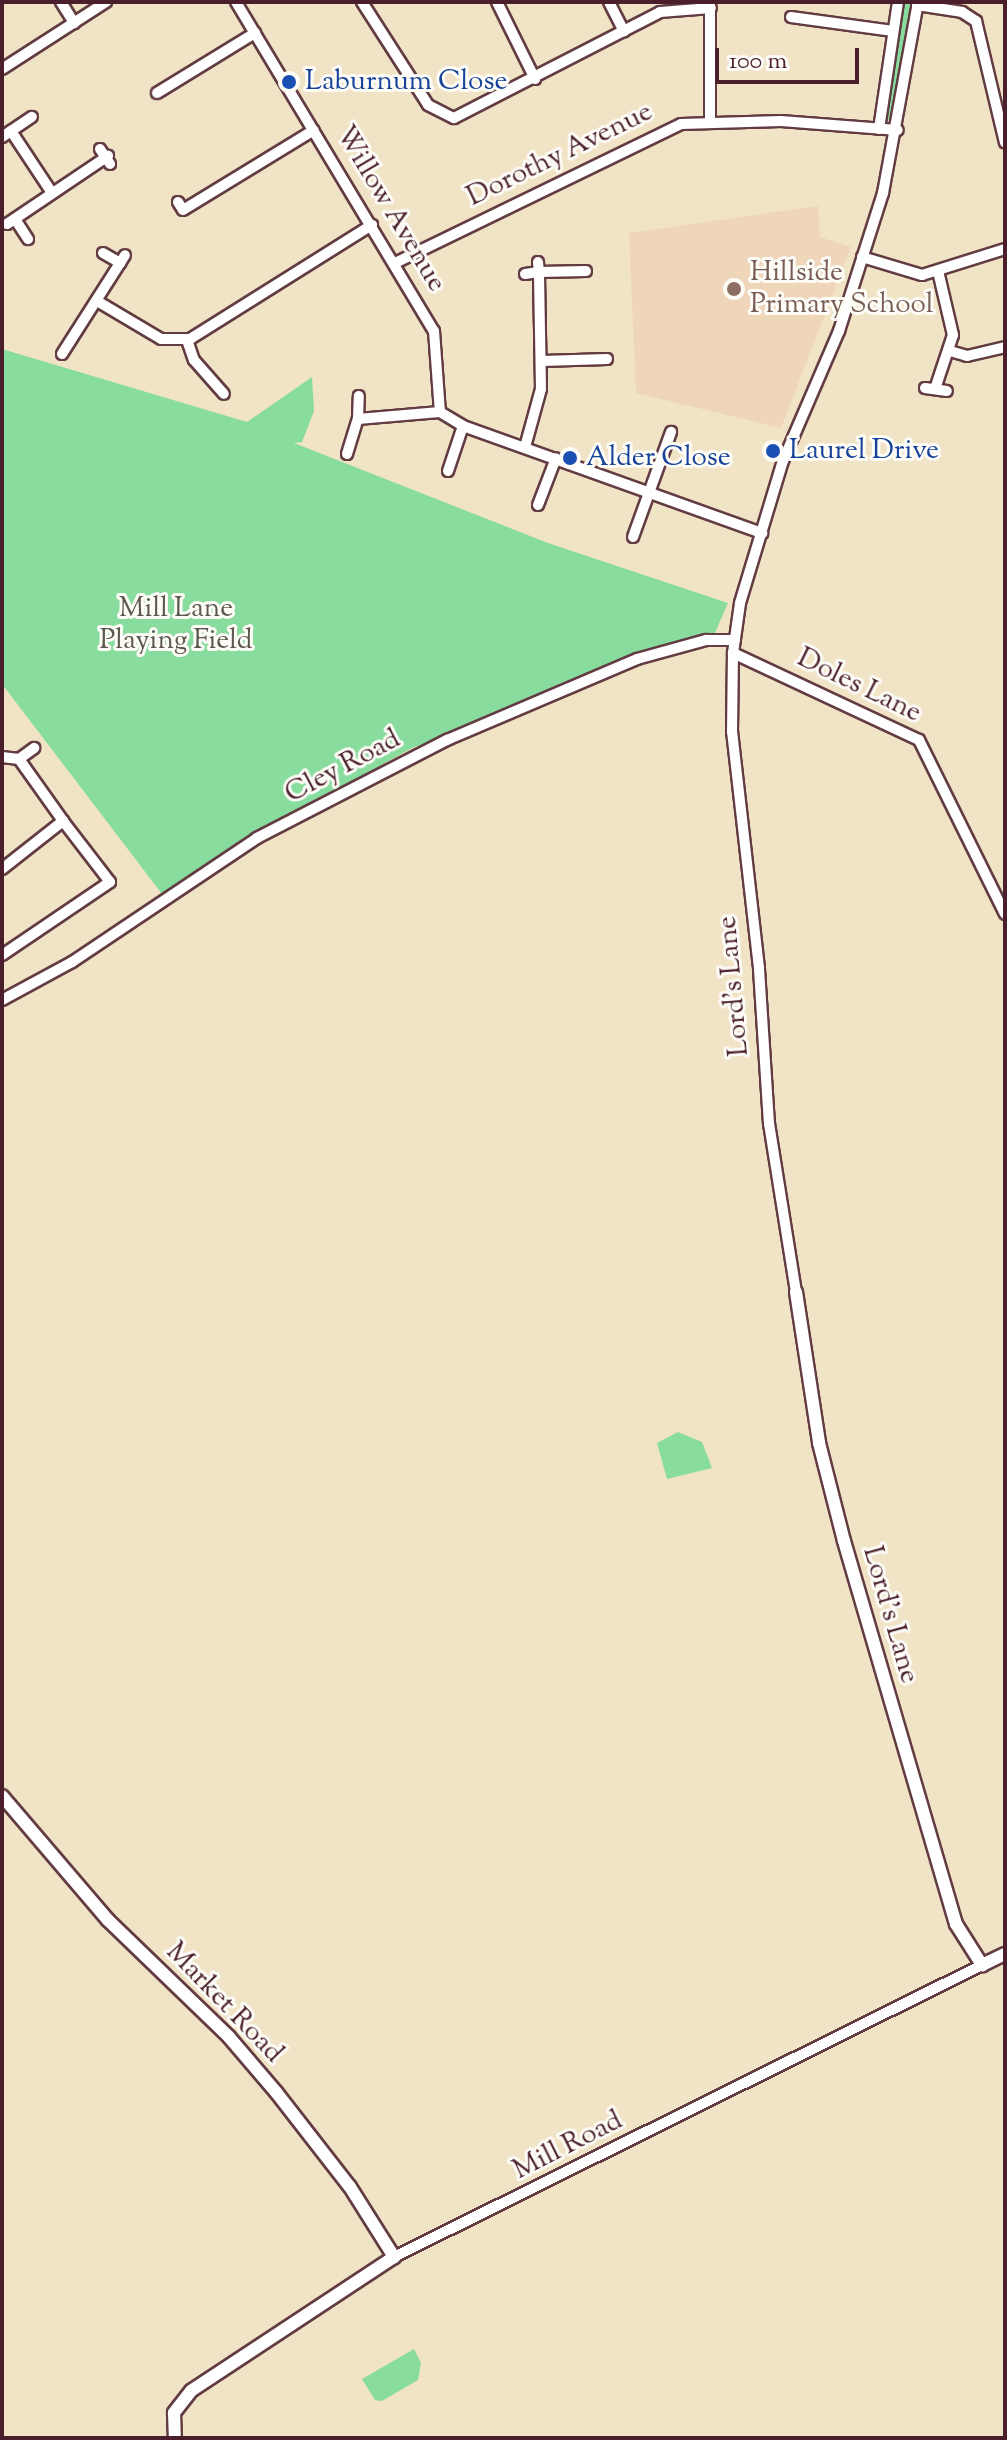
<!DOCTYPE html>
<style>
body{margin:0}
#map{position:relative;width:1007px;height:2440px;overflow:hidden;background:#f1e3c6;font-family:"Sorts Mill Goudy",serif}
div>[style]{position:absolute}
.built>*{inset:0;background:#efd6bb}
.green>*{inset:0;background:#88dc9e}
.roads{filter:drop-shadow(2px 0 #633c42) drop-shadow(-2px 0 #633c42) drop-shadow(0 2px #633c42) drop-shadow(0 -2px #633c42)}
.minor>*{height:10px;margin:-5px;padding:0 5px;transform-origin:5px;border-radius:5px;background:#fff}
.tertiary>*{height:12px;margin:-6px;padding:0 6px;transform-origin:6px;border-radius:6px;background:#fff}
.dots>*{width:22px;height:22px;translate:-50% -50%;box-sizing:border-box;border:4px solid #fdfcf7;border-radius:50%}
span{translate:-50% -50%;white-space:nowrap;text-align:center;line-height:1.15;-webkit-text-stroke:6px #fdfcf7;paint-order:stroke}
.transit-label{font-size:28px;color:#164399}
.left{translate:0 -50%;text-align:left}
.street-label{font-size:28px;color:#4a1f2b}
.education-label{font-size:28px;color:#785e54}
.park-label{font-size:28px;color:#5d584e}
.frame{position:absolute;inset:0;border:4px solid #4a1f2b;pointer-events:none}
.scale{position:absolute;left:715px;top:48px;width:144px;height:36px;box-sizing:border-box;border:4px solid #4a1f2b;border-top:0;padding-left:10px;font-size:24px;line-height:28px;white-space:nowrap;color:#4a1f2b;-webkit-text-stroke:6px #fdfcf7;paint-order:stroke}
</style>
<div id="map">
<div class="built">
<i style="clip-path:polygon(818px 206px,820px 237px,851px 247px,781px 428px,636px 393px,629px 233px)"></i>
</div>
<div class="green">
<i style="clip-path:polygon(903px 2px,912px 2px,894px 111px,886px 124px)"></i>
<i style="clip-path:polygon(2px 349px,247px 422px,312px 377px,314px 411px,302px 442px,294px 443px,548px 543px,728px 603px,714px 635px,412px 748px,235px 846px,162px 894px,2px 684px)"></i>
<i style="clip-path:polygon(678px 1432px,702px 1442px,712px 1468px,667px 1479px,657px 1443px)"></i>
<i style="clip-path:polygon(414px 2349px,421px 2363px,418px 2380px,382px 2401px,375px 2400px,362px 2379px)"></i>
</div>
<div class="roads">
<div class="minor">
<i style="left:61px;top:2px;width:25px;rotate:58deg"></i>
<i style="left:236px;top:2px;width:384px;rotate:59deg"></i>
<i style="left:434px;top:331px;width:81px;rotate:85.8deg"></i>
<i style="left:362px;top:2px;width:122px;rotate:57.3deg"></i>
<i style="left:428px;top:105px;width:29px;rotate:27deg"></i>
<i style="left:454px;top:118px;width:232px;rotate:-27.2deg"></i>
<i style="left:660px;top:12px;width:51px;rotate:-4.5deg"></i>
<i style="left:497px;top:2px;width:86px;rotate:63.7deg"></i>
<i style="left:609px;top:2px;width:33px;rotate:63deg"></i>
<i style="left:917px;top:5px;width:46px;rotate:8.8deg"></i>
<i style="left:962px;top:12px;width:17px;rotate:33deg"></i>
<i style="left:976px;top:21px;width:125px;rotate:76.6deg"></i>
<i style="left:791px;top:17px;width:103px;rotate:7.8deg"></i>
<i style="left:2px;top:69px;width:124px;rotate:-32.8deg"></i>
<i style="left:157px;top:93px;width:115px;rotate:-31.5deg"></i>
<i style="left:710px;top:121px;width:117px;rotate:-90deg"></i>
<i style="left:879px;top:129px;width:128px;rotate:-81.5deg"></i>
<i style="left:11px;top:131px;width:74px;rotate:56.5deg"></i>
<i style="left:2px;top:137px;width:36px;rotate:-34deg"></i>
<i style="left:100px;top:149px;width:18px;rotate:56deg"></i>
<i style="left:178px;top:202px;width:9px;rotate:58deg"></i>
<i style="left:183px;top:210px;width:153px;rotate:-31.4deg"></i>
<i style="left:15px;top:219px;width:24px;rotate:57deg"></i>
<i style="left:7px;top:224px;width:122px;rotate:-34deg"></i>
<i style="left:103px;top:253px;width:20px;rotate:30deg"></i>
<i style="left:862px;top:257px;width:63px;rotate:16.7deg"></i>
<i style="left:922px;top:275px;width:87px;rotate:-17.4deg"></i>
<i style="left:395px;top:263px;width:318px;rotate:-25.9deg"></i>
<i style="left:681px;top:124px;width:100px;rotate:-1.7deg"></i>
<i style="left:781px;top:121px;width:117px;rotate:4.4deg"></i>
<i style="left:525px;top:274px;width:14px;rotate:-8deg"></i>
<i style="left:539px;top:272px;width:10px;rotate:-96deg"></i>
<i style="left:97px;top:301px;width:74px;rotate:30.7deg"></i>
<i style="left:161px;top:339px;width:29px"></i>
<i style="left:190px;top:339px;width:215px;rotate:-32.1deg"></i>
<i style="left:187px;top:340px;width:21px;rotate:71deg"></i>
<i style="left:194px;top:360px;width:45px;rotate:48.6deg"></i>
<i style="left:950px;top:351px;width:18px;rotate:16deg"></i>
<i style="left:967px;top:356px;width:39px;rotate:-13deg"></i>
<i style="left:62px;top:354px;width:117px;rotate:-57.5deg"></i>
<i style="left:542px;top:361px;width:65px;rotate:-1.8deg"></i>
<i style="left:925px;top:388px;width:22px;rotate:8deg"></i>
<i style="left:935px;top:389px;width:57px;rotate:-71.6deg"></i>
<i style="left:953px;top:335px;width:66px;rotate:-103.2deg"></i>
<i style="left:440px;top:412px;width:27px;rotate:31deg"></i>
<i style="left:463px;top:426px;width:318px;rotate:19.7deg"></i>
<i style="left:358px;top:419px;width:82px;rotate:-4.9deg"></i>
<i style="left:525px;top:447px;width:60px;rotate:-74.6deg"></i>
<i style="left:541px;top:389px;width:117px;rotate:-91deg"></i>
<i style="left:539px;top:272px;width:47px;rotate:-1.2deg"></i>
<i style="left:347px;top:454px;width:37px;rotate:-73deg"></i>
<i style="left:358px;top:419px;width:23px;rotate:-88deg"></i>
<i style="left:448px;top:471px;width:47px;rotate:-71.6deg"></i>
<i style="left:538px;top:505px;width:50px;rotate:-69deg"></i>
<i style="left:633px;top:537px;width:112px;rotate:-70.1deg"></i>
<i style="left:733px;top:653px;width:205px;rotate:25.1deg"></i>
<i style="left:919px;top:740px;width:194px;rotate:63.7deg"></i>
<i style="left:2px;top:757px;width:17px;rotate:7deg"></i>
<i style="left:19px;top:759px;width:76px;rotate:54.6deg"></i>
<i style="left:19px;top:759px;width:19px;rotate:-36deg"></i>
<i style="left:2px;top:869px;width:78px;rotate:-38.2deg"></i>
<i style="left:63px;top:821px;width:77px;rotate:52.4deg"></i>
<i style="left:110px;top:882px;width:130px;rotate:145.9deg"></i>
<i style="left:2px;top:1000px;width:80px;rotate:-28.5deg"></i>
<i style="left:72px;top:962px;width:223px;rotate:-33.8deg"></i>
<i style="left:257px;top:838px;width:214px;rotate:-27.3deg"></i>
<i style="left:447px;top:740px;width:207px;rotate:-23.1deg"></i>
<i style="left:637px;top:659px;width:72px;rotate:-15.4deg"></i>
<i style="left:706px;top:640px;width:29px"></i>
<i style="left:796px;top:1292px;width:170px;rotate:-99.1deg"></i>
<i style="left:769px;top:1124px;width:156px;rotate:-93.7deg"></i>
<i style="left:759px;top:968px;width:238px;rotate:-96.5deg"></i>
<i style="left:732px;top:732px;width:79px;rotate:-89.3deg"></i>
<i style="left:733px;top:653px;width:50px;rotate:-82deg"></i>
<i style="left:740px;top:603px;width:148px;rotate:-73.2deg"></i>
<i style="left:783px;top:461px;width:142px;rotate:-66.7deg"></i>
<i style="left:839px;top:331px;width:145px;rotate:-72.3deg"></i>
<i style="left:883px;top:193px;width:194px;rotate:-79.6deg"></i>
<i style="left:394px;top:2257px;width:657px;rotate:-26.41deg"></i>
</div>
<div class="tertiary">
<i style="left:796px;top:1292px;width:153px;rotate:81.3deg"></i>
<i style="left:819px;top:1443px;width:101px;rotate:75.7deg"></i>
<i style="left:844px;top:1541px;width:399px;rotate:73.7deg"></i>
<i style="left:956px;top:1924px;width:49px;rotate:57.6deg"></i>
<i style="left:982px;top:1965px;width:25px;rotate:-26deg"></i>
<i style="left:2px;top:1796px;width:163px;rotate:49.5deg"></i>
<i style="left:108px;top:1920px;width:168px;rotate:44deg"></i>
<i style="left:229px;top:2037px;width:72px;rotate:49.5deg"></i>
<i style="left:276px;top:2092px;width:120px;rotate:52.1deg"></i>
<i style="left:350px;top:2187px;width:83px;rotate:57.8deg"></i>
<i style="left:394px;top:2257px;width:243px;rotate:146.6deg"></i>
<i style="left:191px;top:2391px;width:28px;rotate:128deg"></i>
<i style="left:174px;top:2413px;width:25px;rotate:88deg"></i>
</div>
</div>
<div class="dots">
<i style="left:289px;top:82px;background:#1a4fb4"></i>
<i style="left:734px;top:289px;background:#8d6e63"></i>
<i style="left:773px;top:451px;background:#1a4fb4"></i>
<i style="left:570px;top:458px;background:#1a4fb4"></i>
</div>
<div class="transit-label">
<span class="left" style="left:305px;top:82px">Laburnum Close</span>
<span class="left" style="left:789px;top:451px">Laurel Drive</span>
<span class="left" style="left:586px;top:458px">Alder Close</span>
</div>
<div class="street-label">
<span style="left:560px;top:155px;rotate:-26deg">Dorothy Avenue</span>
<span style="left:390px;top:209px;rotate:59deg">Willow Avenue</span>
<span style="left:859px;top:686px;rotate:26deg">Doles Lane</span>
<span style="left:343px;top:767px;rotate:-28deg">Cley Road</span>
<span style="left:734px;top:986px;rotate:-95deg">Lord's Lane</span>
<span style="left:890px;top:1615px;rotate:74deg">Lord's Lane</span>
<span style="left:224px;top:2003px;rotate:46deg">Market Road</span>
<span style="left:568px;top:2146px;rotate:-27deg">Mill Road</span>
</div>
<div class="education-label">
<span class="left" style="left:750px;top:289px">Hillside<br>Primary School</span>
</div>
<div class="park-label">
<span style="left:176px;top:625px">Mill Lane<br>Playing Field</span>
</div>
<div class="frame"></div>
<div class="scale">100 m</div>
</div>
